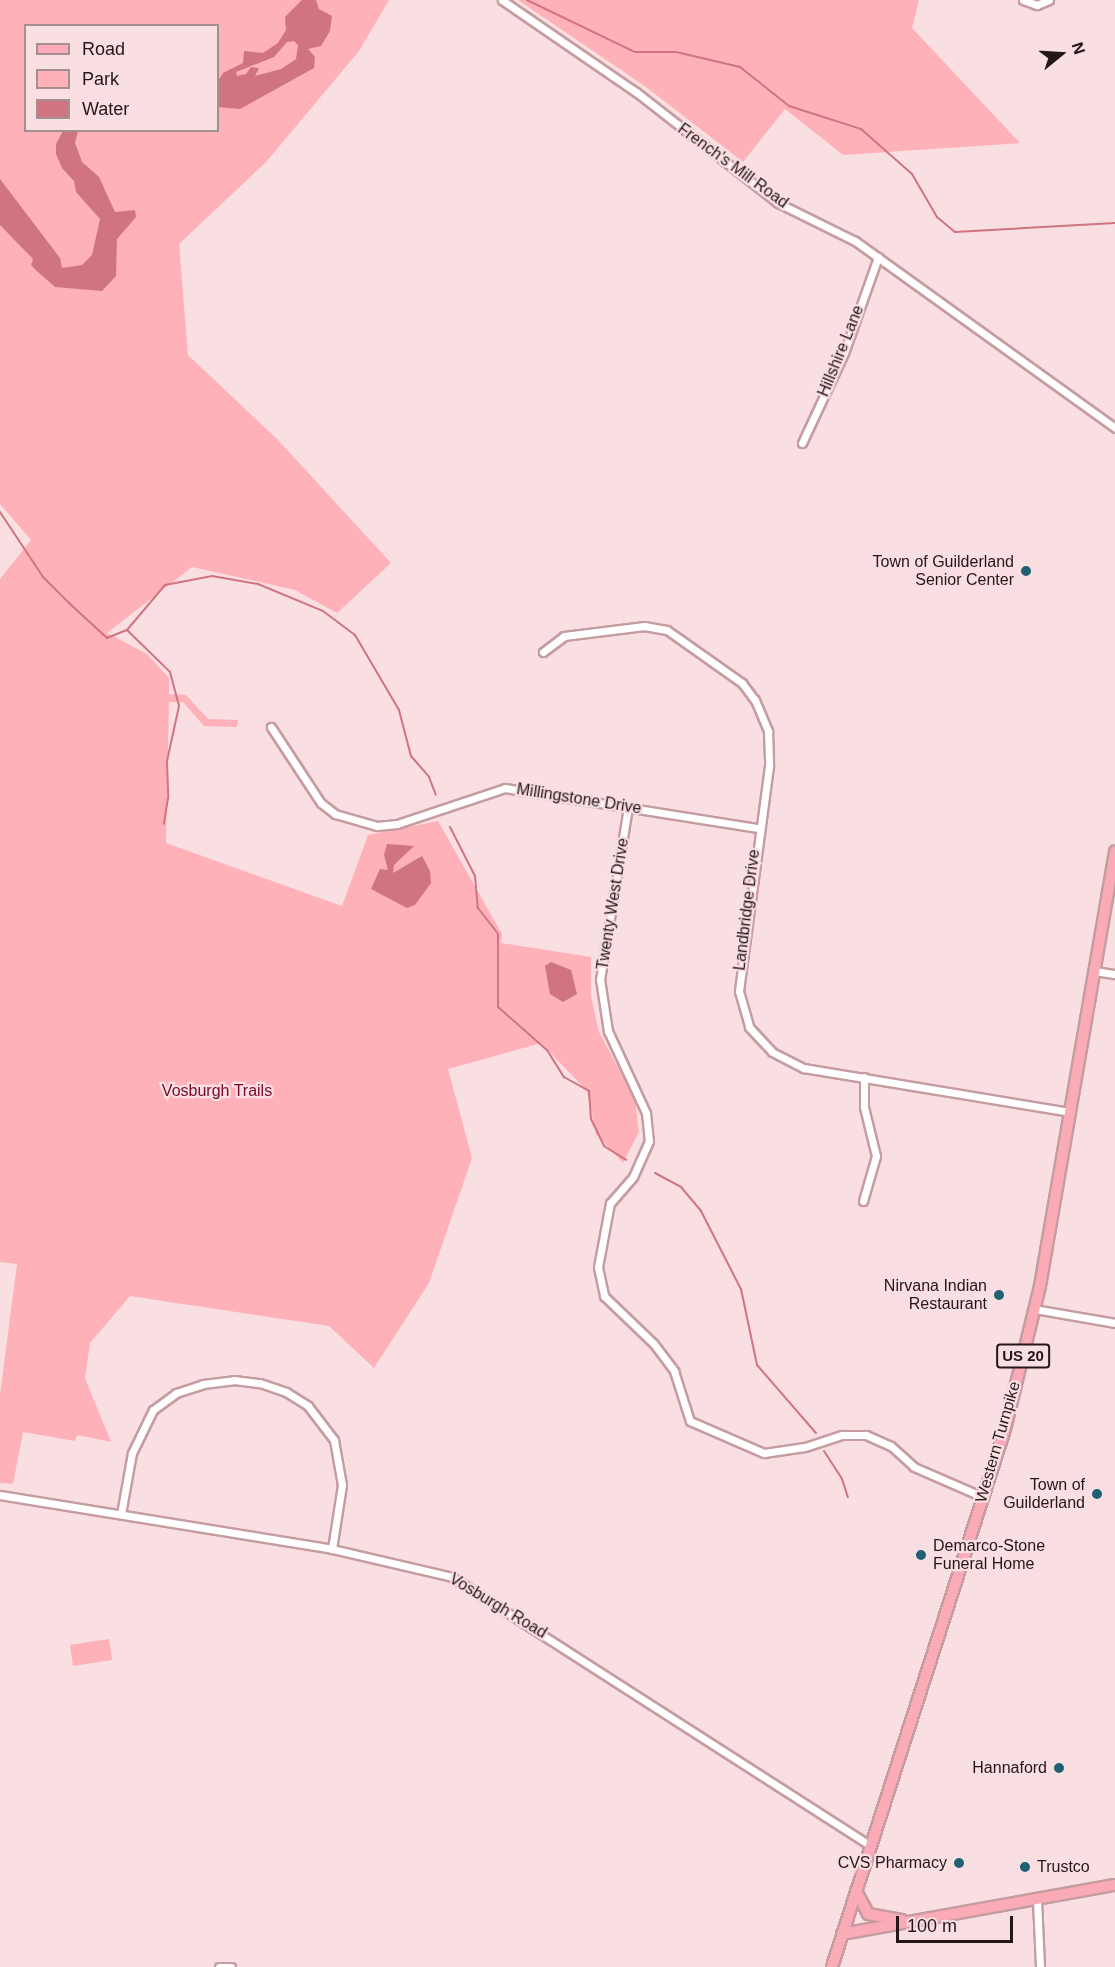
<!DOCTYPE html>
<style>
body{margin:0}
#map{position:relative;width:1115px;height:1967px;overflow:hidden;background:#f9dfe1;font-family:Helvetica,sans-serif}
div>[style]{position:absolute}
.green>*{inset:0;background:#feb1b9}
.water>*{inset:0;background:#cf7480}
.stream>*{height:2px;margin:-1px;padding:0 1px;transform-origin:1px;border-radius:1px;background:#cf7480}
.roads{filter:drop-shadow(2px 0 #c59ca0) drop-shadow(-2px 0 #c59ca0) drop-shadow(0 2px #c59ca0) drop-shadow(0 -2px #c59ca0)}
.street>*{height:7px;margin:-3.5px;padding:0 3.5px;transform-origin:3.5px;border-radius:3.5px;background:#fff}
.primary>*{height:10px;margin:-5px;padding:0 5px;transform-origin:5px;border-radius:5px;background:#fbaab7}
.dots>*{width:16px;height:16px;translate:-50% -50%;box-sizing:border-box;border:3px solid #f9dfe1;border-radius:50%}
span{translate:-50% -50%;white-space:nowrap;text-align:center;line-height:1.15;-webkit-text-stroke:4.5px #f9dfe1;paint-order:stroke}
.shield-label span{padding:2px 4px;background:#f9dfe1;border:2px solid;border-radius:4px;-webkit-text-stroke-width:0}
.shield-label{font-size:15px;color:#251617;font-weight:700}
.street-label{font-size:16px;color:#251617}
.poi-label{font-size:16px;color:#251617}
.right{translate:-100% -50%;text-align:right}
.left{translate:0 -50%;text-align:left}
.park-label{font-size:16px;color:#7b072c}
.legend{position:absolute;left:24px;top:24px;width:195px;height:108px;box-sizing:border-box;background:#f9dfe1;border:2px solid #a48f90;margin:0;padding:8px 10px;list-style:none;font-size:18px;color:#251617}
.legend li{display:flex;align-items:center;gap:12px;height:30px}
.legend b{width:30px;border:2px solid #a48f90}
.north{position:absolute;left:1031px;top:24px;width:60px;height:60px;-webkit-text-stroke:4px #f9dfe1;paint-order:stroke;rotate:72deg;font-size:16px;font-weight:700;line-height:24px;text-align:center;color:#251617}
.north::after{content:'';display:block;margin:auto;width:21px;height:27px;background:#251617;clip-path:polygon(50% 0,100% 100%,50% 72%,0 100%)}
.scale{position:absolute;left:896px;top:1916px;width:117px;height:27px;box-sizing:border-box;border:3px solid #251617;border-top:0;padding-left:8px;font-size:18px;line-height:21px;white-space:nowrap;color:#251617;-webkit-text-stroke:4px #f9dfe1;paint-order:stroke}
</style>
<div id="map">
<div class="green">
<i style="clip-path:polygon(evenodd,0 0,389px 0,359px 51px,267px 161px,179px 244px,188px 355px,279px 441px,391px 563px,337px 613px,295px 590px,192px 567px,107px 633px,147px 654px,169px 678px,169px 694px,186px 695px,208px 719px,238px 720px,237px 727px,204px 726px,183px 702px,169px 702px,166px 843px,342px 906px,368px 835px,438px 821px,502px 934px,501px 943px,591px 957px,591px 996px,599px 1032px,635px 1099px,639px 1132px,623px 1163px,596px 1134px,587px 1091px,541px 1043px,448px 1069px,472px 1158px,429px 1283px,374px 1368px,329px 1326px,130px 1296px,90px 1343px,85px 1378px,111px 1442px,77px 1435px,75px 1441px,23px 1432px,13px 1484px,0 1483px,0 1395px,17px 1264px,0 1262px,0 579px,31px 540px,0 504px,0 0,26px 26px,218px 26px,218px 130px,26px 130px,26px 26px)"></i>
<i style="clip-path:polygon(518px 0,919px 0,912px 28px,1020px 143px,843px 155px,785px 109px,743px 162px,646px 87px)"></i>
<i style="clip-path:polygon(109px 1639px,112px 1660px,73px 1666px,70px 1645px)"></i>
</div>
<div class="water">
<i style="clip-path:polygon(evenodd,302px 0,316px 0,319px 9px,332px 16px,330px 31px,321px 46px,308px 49px,315px 57px,314px 68px,240px 109px,218px 107px,218px 81px,223px 73px,243px 63px,244px 51px,263px 53px,278px 43px,286px 30px,285px 17px,302px 0,294px 41px,298px 45px,296px 59px,281px 69px,255px 76px,259px 68px,251px 67px,246px 74px,237px 76px,236px 72px,274px 57px,287px 42px,294px 41px)"></i>
<i style="clip-path:polygon(63px 131px,78px 131px,75px 143px,82px 162px,99px 177px,115px 212px,135px 210px,136px 217px,117px 239px,116px 276px,102px 291px,55px 287px,38px 272px,31px 265px,33px 259px,0 225px,0 179px,60px 258px,62px 268px,82px 265px,92px 255px,100px 219px,76px 192px,74px 181px,62px 168px,56px 154px,56px 144px)"></i>
<i style="clip-path:polygon(387px 844px,414px 846px,394px 865px,393px 873px,422px 856px,430px 871px,431px 883px,415px 905px,407px 908px,371px 889px,380px 869px,388px 870px,384px 855px)"></i>
<i style="clip-path:polygon(551px 962px,571px 970px,577px 994px,563px 1002px,550px 994px,545px 966px)"></i>
</div>
<div class="stream">
<i style="left:527px;top:0;width:120px;rotate:25.7deg"></i>
<i style="left:635px;top:52px;width:41px"></i>
<i style="left:676px;top:52px;width:66px;rotate:13.2deg"></i>
<i style="left:740px;top:67px;width:63px;rotate:38.5deg"></i>
<i style="left:789px;top:106px;width:76px;rotate:17.7deg"></i>
<i style="left:861px;top:129px;width:68px;rotate:41.4deg"></i>
<i style="left:912px;top:174px;width:50px;rotate:59.8deg"></i>
<i style="left:937px;top:217px;width:23px;rotate:40deg"></i>
<i style="left:955px;top:232px;width:160px;rotate:-3.2deg"></i>
<i style="left:0;top:512px;width:78px;rotate:56.5deg"></i>
<i style="left:43px;top:577px;width:37px;rotate:45deg"></i>
<i style="left:69px;top:603px;width:52px;rotate:42.6deg"></i>
<i style="left:107px;top:638px;width:22px;rotate:-22deg"></i>
<i style="left:127px;top:630px;width:60px;rotate:44.3deg"></i>
<i style="left:170px;top:672px;width:35px;rotate:75deg"></i>
<i style="left:179px;top:706px;width:56px;rotate:102.3deg"></i>
<i style="left:167px;top:761px;width:37px;rotate:88deg"></i>
<i style="left:168px;top:798px;width:26px;rotate:99deg"></i>
<i style="left:127px;top:630px;width:59px;rotate:-49.8deg"></i>
<i style="left:165px;top:585px;width:48px;rotate:-10.8deg"></i>
<i style="left:212px;top:576px;width:47px;rotate:9.9deg"></i>
<i style="left:258px;top:584px;width:70px;rotate:22.6deg"></i>
<i style="left:323px;top:611px;width:40px;rotate:37deg"></i>
<i style="left:355px;top:635px;width:87px;rotate:59.6deg"></i>
<i style="left:399px;top:710px;width:48px;rotate:75.4deg"></i>
<i style="left:411px;top:756px;width:28px;rotate:49deg"></i>
<i style="left:429px;top:777px;width:19px;rotate:69deg"></i>
<i style="left:450px;top:827px;width:55px;rotate:63deg"></i>
<i style="left:475px;top:876px;width:32px;rotate:85deg"></i>
<i style="left:478px;top:908px;width:33px;rotate:52deg"></i>
<i style="left:498px;top:934px;width:73px;rotate:90deg"></i>
<i style="left:498px;top:1007px;width:65px;rotate:41.3deg"></i>
<i style="left:547px;top:1050px;width:32px;rotate:58deg"></i>
<i style="left:564px;top:1077px;width:29px;rotate:29deg"></i>
<i style="left:589px;top:1091px;width:28px;rotate:86deg"></i>
<i style="left:591px;top:1119px;width:30px;rotate:64deg"></i>
<i style="left:604px;top:1146px;width:26px;rotate:32deg"></i>
<i style="left:655px;top:1173px;width:30px;rotate:28deg"></i>
<i style="left:681px;top:1187px;width:31px;rotate:50deg"></i>
<i style="left:701px;top:1211px;width:88px;rotate:62.9deg"></i>
<i style="left:741px;top:1289px;width:78px;rotate:78.1deg"></i>
<i style="left:757px;top:1365px;width:90px;rotate:49.1deg"></i>
<i style="left:824px;top:1451px;width:33px;rotate:57deg"></i>
<i style="left:842px;top:1479px;width:19px;rotate:72deg"></i>
</div>
<div class="roads">
<div class="street">
<i style="left:502px;top:0;width:163px;rotate:34.5deg"></i>
<i style="left:636px;top:92px;width:180px;rotate:38deg"></i>
<i style="left:778px;top:203px;width:86px;rotate:26.3deg"></i>
<i style="left:855px;top:241px;width:320px;rotate:35.7deg"></i>
<i style="left:1023px;top:0;width:15px;rotate:20deg"></i>
<i style="left:1037px;top:5px;width:13px;rotate:-23deg"></i>
<i style="left:802px;top:443px;width:99px;rotate:-65deg"></i>
<i style="left:844px;top:353px;width:102px;rotate:-70.5deg"></i>
<i style="left:543px;top:652px;width:26px;rotate:-37deg"></i>
<i style="left:564px;top:636px;width:81px;rotate:-7.1deg"></i>
<i style="left:644px;top:626px;width:23px;rotate:10deg"></i>
<i style="left:667px;top:630px;width:92px;rotate:35.2deg"></i>
<i style="left:742px;top:683px;width:21px;rotate:53deg"></i>
<i style="left:755px;top:700px;width:34px;rotate:67deg"></i>
<i style="left:768px;top:731px;width:35px;rotate:88deg"></i>
<i style="left:769px;top:766px;width:227px;rotate:97.6deg"></i>
<i style="left:739px;top:991px;width:37px;rotate:74deg"></i>
<i style="left:749px;top:1027px;width:34px;rotate:47deg"></i>
<i style="left:772px;top:1052px;width:36px;rotate:27deg"></i>
<i style="left:804px;top:1068px;width:270px;rotate:9.4deg"></i>
<i style="left:271px;top:727px;width:91px;rotate:56.7deg"></i>
<i style="left:321px;top:803px;width:18px;rotate:38deg"></i>
<i style="left:335px;top:814px;width:44px;rotate:15.9deg"></i>
<i style="left:377px;top:826px;width:20px;rotate:-6deg"></i>
<i style="left:397px;top:824px;width:114px;rotate:-18.4deg"></i>
<i style="left:505px;top:788px;width:256px;rotate:9deg"></i>
<i style="left:628px;top:807px;width:174px;rotate:99.2deg"></i>
<i style="left:600px;top:979px;width:53px;rotate:81.3deg"></i>
<i style="left:608px;top:1031px;width:90px;rotate:65.1deg"></i>
<i style="left:646px;top:1113px;width:28px;rotate:84deg"></i>
<i style="left:649px;top:1141px;width:39px;rotate:114deg"></i>
<i style="left:633px;top:1177px;width:35px;rotate:131deg"></i>
<i style="left:610px;top:1203px;width:65px;rotate:100.6deg"></i>
<i style="left:598px;top:1267px;width:30px;rotate:78deg"></i>
<i style="left:604px;top:1296px;width:69px;rotate:43.8deg"></i>
<i style="left:654px;top:1344px;width:34px;rotate:53deg"></i>
<i style="left:674px;top:1371px;width:52px;rotate:72.3deg"></i>
<i style="left:690px;top:1421px;width:81px;rotate:23.4deg"></i>
<i style="left:764px;top:1453px;width:41px;rotate:-8.3deg"></i>
<i style="left:805px;top:1447px;width:39px;rotate:-18deg"></i>
<i style="left:842px;top:1435px;width:24px"></i>
<i style="left:866px;top:1435px;width:27px;rotate:24deg"></i>
<i style="left:891px;top:1446px;width:31px;rotate:42deg"></i>
<i style="left:914px;top:1467px;width:75px;rotate:23.5deg"></i>
<i style="left:1095px;top:971px;width:20px;rotate:9deg"></i>
<i style="left:863px;top:1201px;width:47px;rotate:-73.9deg"></i>
<i style="left:876px;top:1156px;width:50px;rotate:-103.8deg"></i>
<i style="left:864px;top:1107px;width:30px;rotate:-90deg"></i>
<i style="left:1034px;top:1309px;width:82px;rotate:9.8deg"></i>
<i style="left:0;top:1495px;width:336px;rotate:9.2deg"></i>
<i style="left:332px;top:1549px;width:123px;rotate:13.1deg"></i>
<i style="left:452px;top:1577px;width:496px;rotate:32.7deg"></i>
<i style="left:121px;top:1514px;width:62px;rotate:-79.8deg"></i>
<i style="left:132px;top:1453px;width:48px;rotate:-64deg"></i>
<i style="left:153px;top:1410px;width:29px;rotate:-36deg"></i>
<i style="left:176px;top:1393px;width:28px;rotate:-18deg"></i>
<i style="left:203px;top:1384px;width:31px;rotate:-7deg"></i>
<i style="left:234px;top:1380px;width:26px;rotate:7deg"></i>
<i style="left:260px;top:1383px;width:28px;rotate:19deg"></i>
<i style="left:286px;top:1392px;width:26px;rotate:32deg"></i>
<i style="left:308px;top:1406px;width:43px;rotate:52.6deg"></i>
<i style="left:334px;top:1440px;width:46px;rotate:79.9deg"></i>
<i style="left:342px;top:1485px;width:65px;rotate:98.9deg"></i>
<i style="left:1037px;top:1900px;width:67px;rotate:87.4deg"></i>
<i style="left:219px;top:1967px;width:12px"></i>
</div>
<div class="primary">
<i style="left:856px;top:1891px;width:26px;rotate:62deg"></i>
<i style="left:868px;top:1914px;width:34px;rotate:10deg"></i>
<i style="left:842px;top:1934px;width:277px;rotate:-10.2deg"></i>
<i style="left:832px;top:1967px;width:565px;rotate:-72.17deg"></i>
<i style="left:1005px;top:1429px;width:71px;rotate:-76.2deg"></i>
<i style="left:1022px;top:1360px;width:76px;rotate:-76.3deg"></i>
<i style="left:1040px;top:1286px;width:441px;rotate:-80.2deg"></i>
</div>
</div>
<div class="dots">
<i style="left:1026px;top:571px;background:#1f6075"></i>
<i style="left:999px;top:1295px;background:#1f6075"></i>
<i style="left:1097px;top:1494px;background:#1f6075"></i>
<i style="left:921px;top:1555px;background:#1f6075"></i>
<i style="left:1059px;top:1768px;background:#1f6075"></i>
<i style="left:959px;top:1863px;background:#1f6075"></i>
<i style="left:1025px;top:1867px;background:#1f6075"></i>
</div>
<div class="shield-label">
<span style="left:1023px;top:1356px">US 20</span>
</div>
<div class="street-label">
<span style="left:733px;top:166px;rotate:36deg">French's Mill Road</span>
<span style="left:841px;top:351px;rotate:-68deg">Hillshire Lane</span>
<span style="left:579px;top:799px;rotate:9deg">Millingstone Drive</span>
<span style="left:613px;top:904px;rotate:-81deg">Twenty West Drive</span>
<span style="left:747px;top:910px;rotate:-83deg">Landbridge Drive</span>
<span style="left:998px;top:1442px;rotate:-74deg">Western Turnpike</span>
<span style="left:498px;top:1606px;rotate:31deg">Vosburgh Road</span>
</div>
<div class="poi-label">
<span class="right" style="left:1014px;top:571px">Town of Guilderland<br>Senior Center</span>
<span class="right" style="left:987px;top:1295px">Nirvana Indian<br>Restaurant</span>
<span class="right" style="left:1085px;top:1494px">Town of<br>Guilderland</span>
<span class="left" style="left:933px;top:1555px">Demarco-Stone<br>Funeral Home</span>
<span class="right" style="left:1047px;top:1768px">Hannaford</span>
<span class="right" style="left:947px;top:1863px">CVS Pharmacy</span>
<span class="left" style="left:1037px;top:1867px">Trustco</span>
</div>
<div class="park-label">
<span style="left:217px;top:1091px">Vosburgh Trails</span>
</div>
<ul class="legend">
<li><b style="height:8px;background:#fbaab7"></b>Road</li>
<li><b style="height:16px;background:#feb1b9"></b>Park</li>
<li><b style="height:16px;background:#cf7480"></b>Water</li>
</ul>
<div class="north">N</div>
<div class="scale">100 m</div>
</div>
